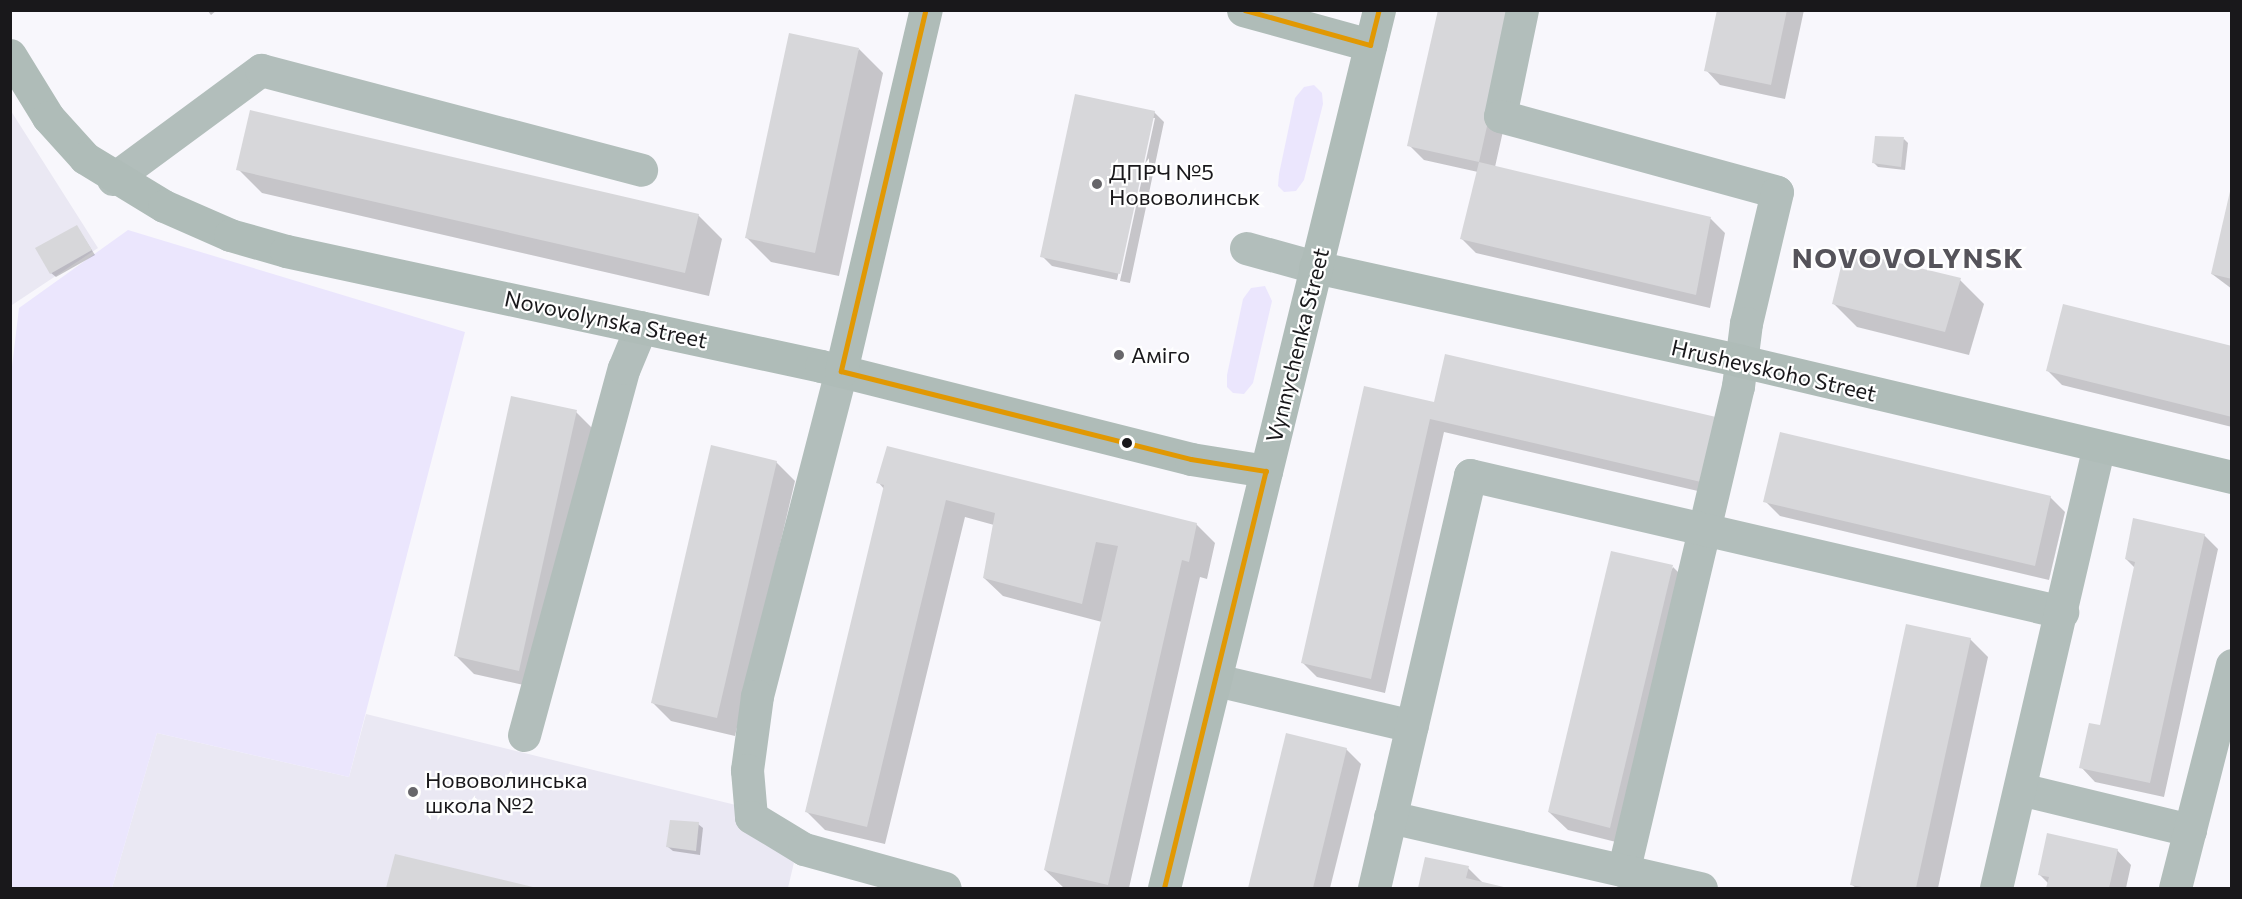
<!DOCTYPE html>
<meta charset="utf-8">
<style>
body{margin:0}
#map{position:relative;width:2242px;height:899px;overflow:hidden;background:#f8f7fc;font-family:Commissioner,sans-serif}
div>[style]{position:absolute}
.built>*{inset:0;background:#eae8f3}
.green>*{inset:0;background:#ebe6fd}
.shadow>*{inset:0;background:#0003}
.building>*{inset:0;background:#d7d7da}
.street>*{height:33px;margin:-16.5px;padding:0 16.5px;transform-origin:16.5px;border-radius:16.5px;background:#b2bebb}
.secondary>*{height:33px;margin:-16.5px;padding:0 16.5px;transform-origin:16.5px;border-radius:16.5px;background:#afbcb8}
.bus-1>*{height:4.5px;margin:-2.25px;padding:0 2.25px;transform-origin:2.25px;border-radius:2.25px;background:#e19803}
.dots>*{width:16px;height:16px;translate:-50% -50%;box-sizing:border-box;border:3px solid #fff;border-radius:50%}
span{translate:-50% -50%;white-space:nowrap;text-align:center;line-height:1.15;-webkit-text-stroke:4.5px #fff;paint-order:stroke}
.poi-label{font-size:22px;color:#19181b}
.left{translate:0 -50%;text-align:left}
.street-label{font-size:22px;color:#19181b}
.district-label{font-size:28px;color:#55535a;font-weight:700;letter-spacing:1.5px}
.frame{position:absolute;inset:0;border:12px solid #19181b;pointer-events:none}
</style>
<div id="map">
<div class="built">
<i style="clip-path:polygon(11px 111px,98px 248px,12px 305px,11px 319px)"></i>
<i style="clip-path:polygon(366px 714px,748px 808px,795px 858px,788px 888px,112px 888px,157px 733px,349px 777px)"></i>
</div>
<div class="green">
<i style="clip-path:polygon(1314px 85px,1322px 93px,1323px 104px,1304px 180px,1296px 191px,1284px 192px,1278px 186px,1279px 174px,1295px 98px,1304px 87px)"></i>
<i style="clip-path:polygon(128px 230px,465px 332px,349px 777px,157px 733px,112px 888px,11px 888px,10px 383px,19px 308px)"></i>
<i style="clip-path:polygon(1265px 286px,1272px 301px,1253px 383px,1244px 394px,1233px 393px,1227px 387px,1227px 375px,1243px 299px,1251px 288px)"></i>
</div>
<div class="shadow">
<i style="clip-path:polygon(207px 10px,217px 10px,211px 15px)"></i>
<i style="clip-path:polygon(1530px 10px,1495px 167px,1711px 219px,1725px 233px,1710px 308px,1476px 253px,1461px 238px,1478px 172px,1424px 160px,1409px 145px)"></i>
<i style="clip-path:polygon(1719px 10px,1804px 10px,1785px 99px,1720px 85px,1706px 70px)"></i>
<i style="clip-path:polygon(859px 49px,883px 73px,839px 276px,771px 262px,747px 238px)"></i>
<i style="clip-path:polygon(1154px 112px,1164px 122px,1130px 283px,1120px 281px,1155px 118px,1152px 118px,1117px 280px,1052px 266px,1042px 256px)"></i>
<i style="clip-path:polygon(1904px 139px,1908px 143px,1905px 170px,1878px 167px,1873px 162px)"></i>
<i style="clip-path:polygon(238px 169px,698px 215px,722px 239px,709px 296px,262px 193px)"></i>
<i style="clip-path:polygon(2232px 190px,2232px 289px,2212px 274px)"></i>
<i style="clip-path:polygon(77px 227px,95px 255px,56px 277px,51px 273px)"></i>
<i style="clip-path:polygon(1960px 280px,1984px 304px,1969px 355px,1857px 327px,1833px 303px)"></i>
<i style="clip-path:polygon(2232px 347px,2232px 427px,2062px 385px,2048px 371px)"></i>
<i style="clip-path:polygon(1435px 404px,1715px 418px,1715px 495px,1444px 432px,1385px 693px,1317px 677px,1303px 663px)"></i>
<i style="clip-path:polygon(576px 412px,594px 430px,537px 688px,474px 674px,456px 656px)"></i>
<i style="clip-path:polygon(776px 462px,795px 481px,735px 736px,671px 721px,653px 703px)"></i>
<i style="clip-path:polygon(878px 482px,1196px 524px,1215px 543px,1207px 579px,1200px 577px,1129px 888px,1064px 888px,1045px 870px,1102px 622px,1003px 596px,984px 578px,994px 525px,965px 517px,885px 844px,825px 830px,806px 811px,885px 490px)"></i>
<i style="clip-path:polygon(2050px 497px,2065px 512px,2049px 580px,1780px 516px,1765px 501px)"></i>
<i style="clip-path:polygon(2204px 535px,2218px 549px,2164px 797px,2095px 782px,2081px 767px,2101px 727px,2135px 568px,2126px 559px)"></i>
<i style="clip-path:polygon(1673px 567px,1691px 585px,1628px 845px,1568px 830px,1549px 812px)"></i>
<i style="clip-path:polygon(1970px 639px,1988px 657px,1938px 888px,1856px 888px,1851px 884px)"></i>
<i style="clip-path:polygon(1287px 735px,1346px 749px,1361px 764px,1330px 888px,1250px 888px)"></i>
<i style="clip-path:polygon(698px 824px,703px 828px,700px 855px,673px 851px,668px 847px)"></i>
<i style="clip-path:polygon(2117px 850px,2131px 865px,2126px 888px,2048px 888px,2049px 884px,2039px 874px)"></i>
<i style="clip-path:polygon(396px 856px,534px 888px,388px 888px)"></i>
<i style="clip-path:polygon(1426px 858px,1468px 868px,1484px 884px,1505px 888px,1419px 888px)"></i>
</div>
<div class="building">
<i style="clip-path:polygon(1438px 10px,1513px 10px,1479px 162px,1407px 146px)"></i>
<i style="clip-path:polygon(1717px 10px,1787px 10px,1771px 85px,1704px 71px)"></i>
<i style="clip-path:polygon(789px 33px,859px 48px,815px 253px,745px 238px)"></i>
<i style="clip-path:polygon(1075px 94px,1155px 111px,1120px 274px,1040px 257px)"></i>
<i style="clip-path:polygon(250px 110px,699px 214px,685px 273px,236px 170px)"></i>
<i style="clip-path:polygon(1875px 136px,1904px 137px,1901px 167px,1872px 163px)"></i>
<i style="clip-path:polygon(1479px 162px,1711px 217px,1696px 295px,1460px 239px)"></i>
<i style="clip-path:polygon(2231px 187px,2232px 188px,2232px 279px,2211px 274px)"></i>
<i style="clip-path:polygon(77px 225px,92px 250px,50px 274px,35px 248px)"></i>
<i style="clip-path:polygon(1845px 250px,1961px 278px,1945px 332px,1832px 304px)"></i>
<i style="clip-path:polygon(2063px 304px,2232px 346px,2232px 417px,2046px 371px)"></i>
<i style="clip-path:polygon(1445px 354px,1716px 417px,1701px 482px,1430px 419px,1371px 679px,1301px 663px,1364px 386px,1434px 402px)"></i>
<i style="clip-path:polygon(511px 396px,577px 410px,519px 671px,454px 656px)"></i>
<i style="clip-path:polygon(1780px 432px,2051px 496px,2035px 566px,1763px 502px)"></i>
<i style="clip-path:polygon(711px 445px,777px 461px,717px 718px,651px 703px)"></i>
<i style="clip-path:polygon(887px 446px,1197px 523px,1189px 562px,1182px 560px,1108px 885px,1044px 870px,1118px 546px,1096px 542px,1082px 604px,983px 578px,995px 513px,946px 500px,867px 827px,805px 812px,884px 485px,876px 483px)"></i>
<i style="clip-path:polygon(2133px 518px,2205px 534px,2150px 783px,2079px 768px,2089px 723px,2100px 725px,2135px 562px,2125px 559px)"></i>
<i style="clip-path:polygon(1611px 551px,1673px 565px,1610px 828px,1548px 812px)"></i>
<i style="clip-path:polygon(1906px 624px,1971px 638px,1916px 888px,1868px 888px,1850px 885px)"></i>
<i style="clip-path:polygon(1286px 733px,1347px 748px,1313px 888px,1248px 888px)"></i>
<i style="clip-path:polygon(670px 820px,699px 822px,696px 851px,666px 847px)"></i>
<i style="clip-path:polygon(2047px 833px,2118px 849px,2109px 888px,2046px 888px,2049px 877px,2038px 875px)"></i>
<i style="clip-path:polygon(395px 854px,537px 888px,386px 888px)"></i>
<i style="clip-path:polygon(1425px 857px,1469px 866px,1466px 878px,1508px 888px,1418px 888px)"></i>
</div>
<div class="street">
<i style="left:1522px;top:10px;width:108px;rotate:101.7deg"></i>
<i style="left:1500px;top:116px;width:287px;rotate:15.3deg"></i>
<i style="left:1777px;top:192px;width:135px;rotate:103.3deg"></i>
<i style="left:1746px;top:323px;width:64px;rotate:97.2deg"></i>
<i style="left:1738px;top:386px;width:498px;rotate:103.3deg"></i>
<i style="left:113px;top:179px;width:184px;rotate:-36.4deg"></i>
<i style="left:261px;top:70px;width:393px;rotate:14.7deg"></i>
<i style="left:1246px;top:248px;width:72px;rotate:15.4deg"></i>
<i style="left:841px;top:371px;width:336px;rotate:104.5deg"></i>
<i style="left:757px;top:696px;width:75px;rotate:97.7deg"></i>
<i style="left:747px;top:770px;width:47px;rotate:85.1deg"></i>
<i style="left:751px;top:817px;width:62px;rotate:31.1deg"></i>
<i style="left:804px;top:849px;width:146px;rotate:15.5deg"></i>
<i style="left:1216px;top:680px;width:201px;rotate:13.2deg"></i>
<i style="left:524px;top:735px;width:380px;rotate:-74.8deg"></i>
<i style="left:624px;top:368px;width:44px;rotate:-67.5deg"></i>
<i style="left:2020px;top:789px;width:175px;rotate:13.6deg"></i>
<i style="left:1390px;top:817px;width:319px;rotate:12.9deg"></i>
<i style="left:1374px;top:888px;width:424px;rotate:-76.9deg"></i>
<i style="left:1470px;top:475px;width:608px;rotate:13.03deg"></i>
<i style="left:1996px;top:888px;width:453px;rotate:-76.9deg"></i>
<i style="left:2175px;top:888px;width:230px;rotate:-75.7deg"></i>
</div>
<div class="secondary">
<i style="left:1243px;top:10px;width:132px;rotate:15.4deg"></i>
<i style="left:10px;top:55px;width:73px;rotate:58.5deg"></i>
<i style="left:48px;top:117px;width:55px;rotate:47.9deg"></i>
<i style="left:85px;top:158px;width:92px;rotate:31.3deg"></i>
<i style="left:164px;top:206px;width:72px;rotate:23.7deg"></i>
<i style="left:230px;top:235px;width:58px;rotate:15.9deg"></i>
<i style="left:286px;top:251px;width:547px;rotate:12.13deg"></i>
<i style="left:821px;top:366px;width:382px;rotate:14.1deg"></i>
<i style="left:1191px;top:459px;width:76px;rotate:9.1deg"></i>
<i style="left:1315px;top:267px;width:436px;rotate:12.4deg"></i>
<i style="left:1741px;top:361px;width:505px;rotate:13.29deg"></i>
<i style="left:841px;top:371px;width:371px;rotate:-76.8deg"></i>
<i style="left:1164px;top:888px;width:904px;rotate:-76.24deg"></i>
</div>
<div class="bus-1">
<i style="left:926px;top:10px;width:371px;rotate:103.2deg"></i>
<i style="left:841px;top:371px;width:361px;rotate:14.1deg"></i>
<i style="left:1191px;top:459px;width:76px;rotate:9.1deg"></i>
<i style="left:1245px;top:10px;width:130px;rotate:15.6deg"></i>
<i style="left:1370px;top:45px;width:36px;rotate:-76deg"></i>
<i style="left:1164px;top:888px;width:429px;rotate:-76.3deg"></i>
</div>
<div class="dots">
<i style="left:1097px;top:184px;background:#67666a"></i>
<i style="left:1119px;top:355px;background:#67666a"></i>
<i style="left:1127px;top:443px;background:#19181b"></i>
<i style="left:413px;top:792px;background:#67666a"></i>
</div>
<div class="poi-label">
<span class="left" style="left:1109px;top:184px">ДПРЧ №5<br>Нововолинськ</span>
<span class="left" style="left:1131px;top:355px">Аміго</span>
<span class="left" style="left:425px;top:792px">Нововолинська<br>школа №2</span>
</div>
<div class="street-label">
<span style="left:606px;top:319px;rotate:12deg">Novovolynska Street</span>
<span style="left:1297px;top:345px;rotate:-76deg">Vynnychenka Street</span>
<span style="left:1774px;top:370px;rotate:13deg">Hrushevskoho Street</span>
</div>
<div class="district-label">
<span style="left:1908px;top:257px">NOVOVOLYNSK</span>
</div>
<div class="frame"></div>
</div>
